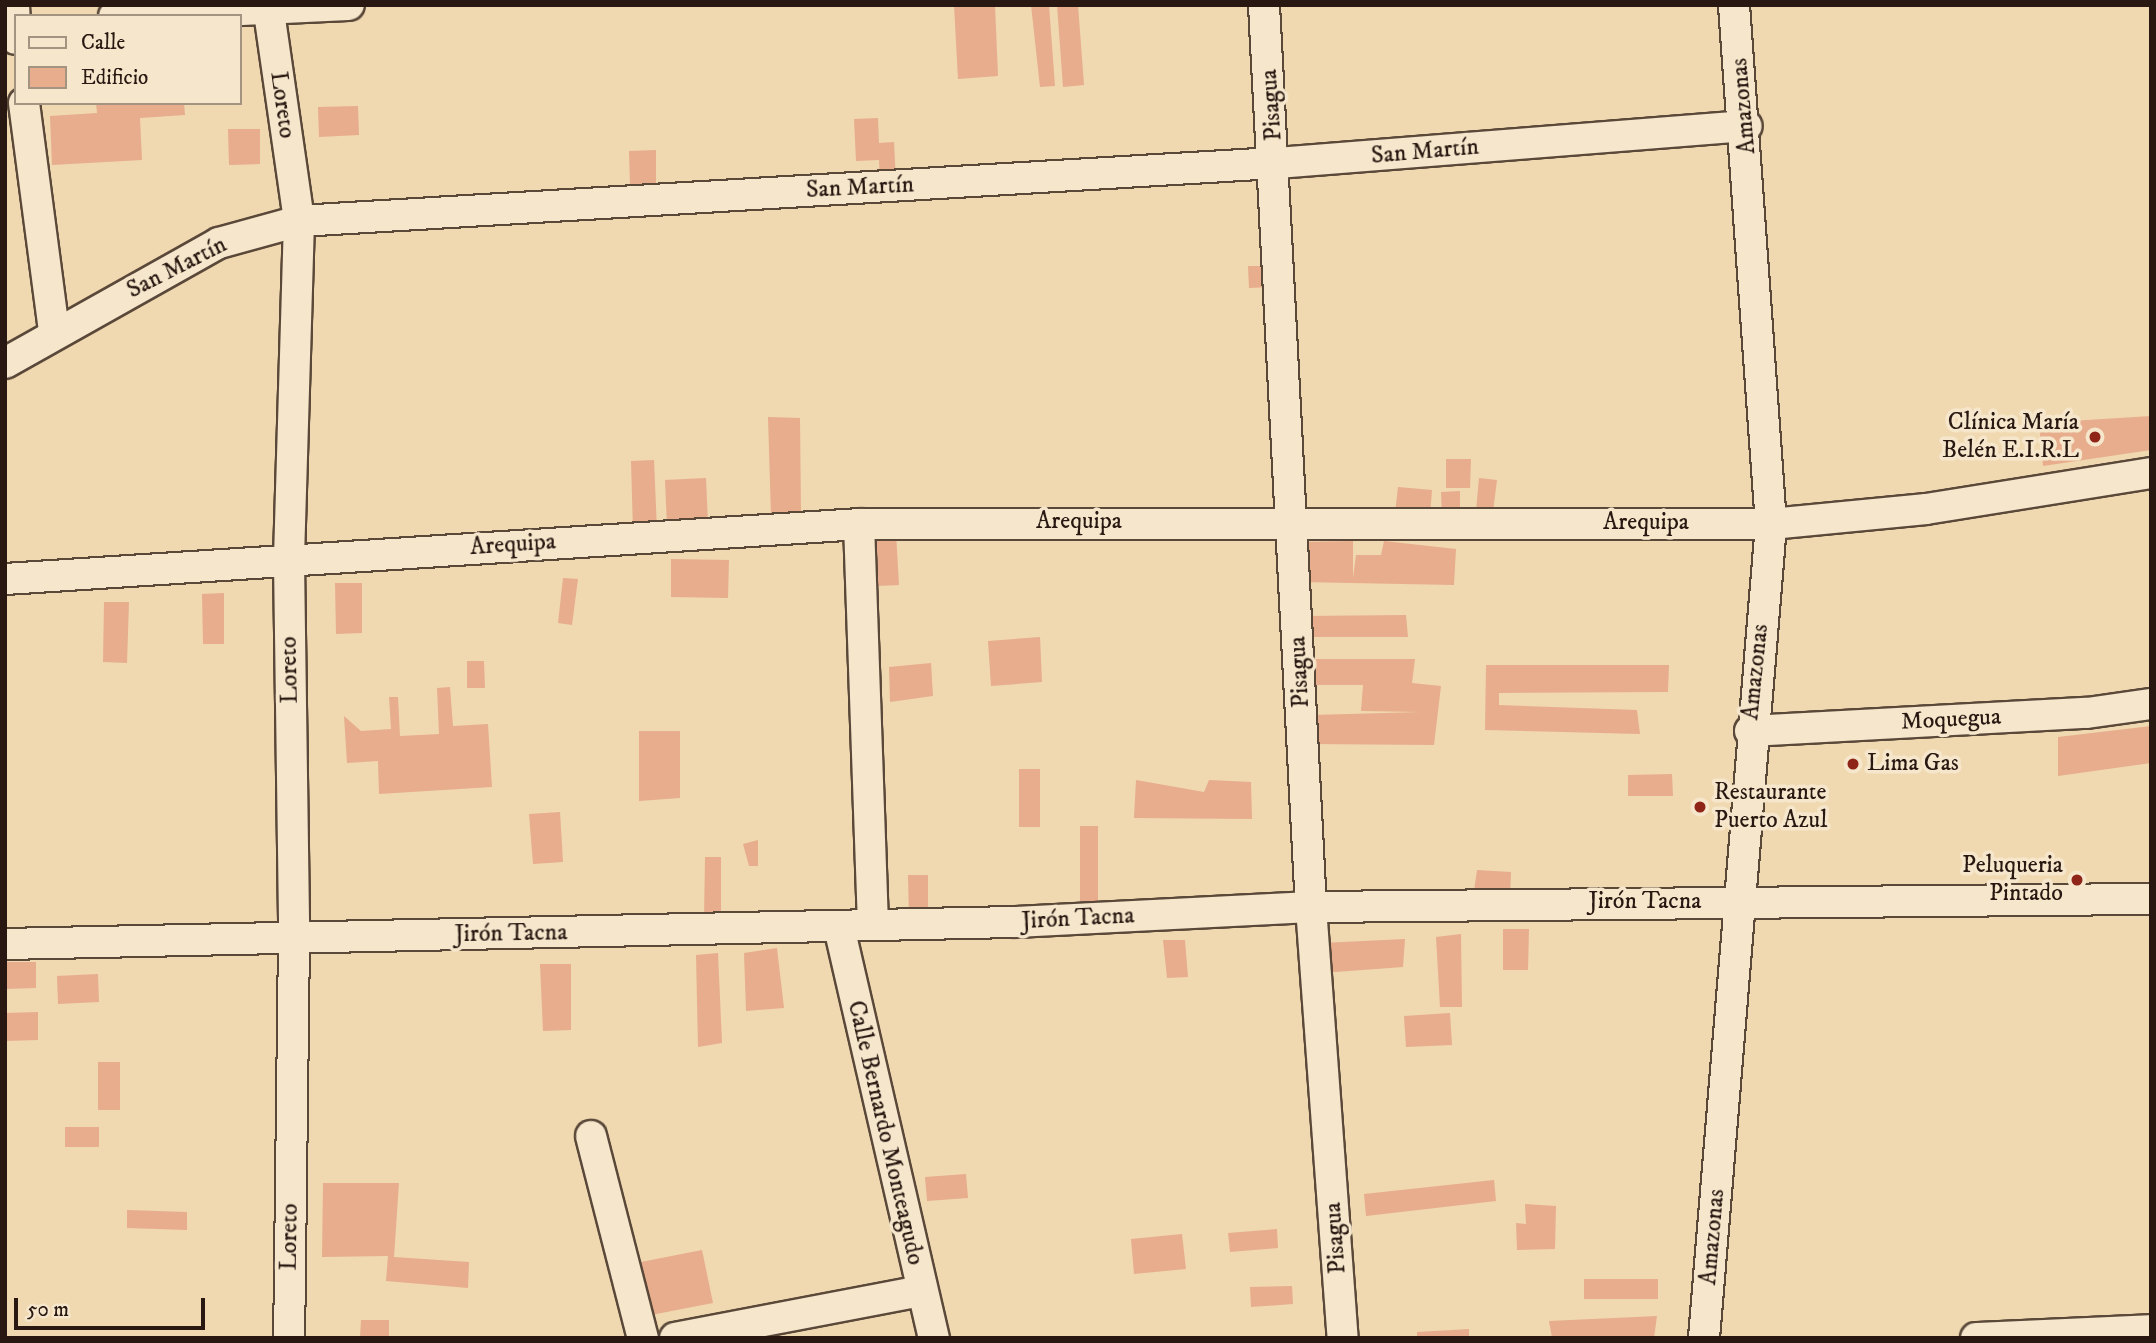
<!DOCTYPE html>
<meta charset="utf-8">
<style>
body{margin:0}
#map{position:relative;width:2156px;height:1343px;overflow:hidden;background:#f0d8b0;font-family:"IM FELL DW Pica",serif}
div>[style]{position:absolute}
.building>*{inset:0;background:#e7ad8d}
.roads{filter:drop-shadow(2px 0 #5a4839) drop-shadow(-2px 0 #5a4839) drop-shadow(0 2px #5a4839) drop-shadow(0 -2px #5a4839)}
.minor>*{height:30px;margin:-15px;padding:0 15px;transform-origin:15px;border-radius:15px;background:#f5e6cc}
.dots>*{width:19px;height:19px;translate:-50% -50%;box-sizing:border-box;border:4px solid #f5e6cc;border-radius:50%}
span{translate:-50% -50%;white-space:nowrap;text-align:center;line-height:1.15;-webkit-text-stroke:7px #f5e6cc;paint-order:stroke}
.street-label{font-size:24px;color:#281811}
.poi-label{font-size:24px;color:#281811}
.right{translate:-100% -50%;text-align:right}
.left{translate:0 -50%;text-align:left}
.frame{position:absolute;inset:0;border:7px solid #281811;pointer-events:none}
.legend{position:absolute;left:14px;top:14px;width:228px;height:91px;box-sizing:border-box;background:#f5e6cc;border:2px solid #a39481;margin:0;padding:9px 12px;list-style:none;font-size:21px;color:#281811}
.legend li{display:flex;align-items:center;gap:14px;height:35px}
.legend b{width:35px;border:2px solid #a39481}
.scale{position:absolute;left:14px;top:1298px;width:191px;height:32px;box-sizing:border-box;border:4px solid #281811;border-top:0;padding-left:9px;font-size:21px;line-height:24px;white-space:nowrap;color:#281811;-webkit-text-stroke:5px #f5e6cc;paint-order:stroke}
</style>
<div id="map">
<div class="building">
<i style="clip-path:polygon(954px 5px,995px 5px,998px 76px,958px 79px)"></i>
<i style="clip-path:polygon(1031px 5px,1049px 5px,1055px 86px,1040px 87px)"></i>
<i style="clip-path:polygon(1057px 5px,1078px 5px,1084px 85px,1063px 87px)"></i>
<i style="clip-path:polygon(96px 103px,184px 103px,185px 115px,140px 118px,142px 160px,52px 165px,50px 116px,97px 113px)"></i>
<i style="clip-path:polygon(358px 106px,359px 135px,319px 137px,318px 107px)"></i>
<i style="clip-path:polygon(878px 118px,879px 143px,894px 142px,896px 182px,880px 183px,879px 160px,856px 161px,854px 119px)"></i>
<i style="clip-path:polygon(228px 129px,260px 129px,260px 164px,229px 165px)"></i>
<i style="clip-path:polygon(656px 150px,656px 186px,630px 186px,629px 151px)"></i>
<i style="clip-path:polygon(1248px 266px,1274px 266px,1274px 287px,1249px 288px)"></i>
<i style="clip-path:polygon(2151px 416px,2151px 450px,2043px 466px,2039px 423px)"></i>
<i style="clip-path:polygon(768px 417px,800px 418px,801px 513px,771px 516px)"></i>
<i style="clip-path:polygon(1446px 459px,1471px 459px,1470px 488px,1446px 488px)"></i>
<i style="clip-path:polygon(654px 460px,657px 530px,633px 531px,631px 461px)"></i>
<i style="clip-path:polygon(706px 478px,708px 524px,667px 526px,665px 480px)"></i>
<i style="clip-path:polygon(1479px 478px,1497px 480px,1493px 512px,1476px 511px)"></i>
<i style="clip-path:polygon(1398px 487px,1432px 490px,1430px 516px,1395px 513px)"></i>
<i style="clip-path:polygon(1460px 491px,1460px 517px,1442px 517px,1441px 492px)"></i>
<i style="clip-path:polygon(896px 533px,899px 585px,877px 586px,874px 534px)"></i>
<i style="clip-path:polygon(1353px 541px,1353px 578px,1356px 555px,1381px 555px,1384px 541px,1456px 549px,1454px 585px,1299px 582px,1299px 542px)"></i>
<i style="clip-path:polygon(671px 559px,729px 560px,728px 598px,671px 597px)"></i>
<i style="clip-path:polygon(563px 578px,578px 579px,572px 625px,558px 623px)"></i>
<i style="clip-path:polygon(335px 583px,362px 583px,362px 633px,336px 634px)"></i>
<i style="clip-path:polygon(224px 593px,224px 644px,203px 644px,202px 594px)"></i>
<i style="clip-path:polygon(104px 602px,129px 602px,127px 663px,103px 662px)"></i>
<i style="clip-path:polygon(1406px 615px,1408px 637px,1304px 637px,1303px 616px)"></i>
<i style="clip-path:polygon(1040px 637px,1042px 682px,991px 686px,988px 641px)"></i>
<i style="clip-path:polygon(1308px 659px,1415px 659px,1412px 683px,1441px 686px,1434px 745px,1311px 744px,1312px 715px,1421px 712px,1361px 711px,1363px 685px,1306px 685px)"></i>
<i style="clip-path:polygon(467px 661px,484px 661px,485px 688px,467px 688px)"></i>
<i style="clip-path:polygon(931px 663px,933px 696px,890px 702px,889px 667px)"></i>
<i style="clip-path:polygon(1486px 665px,1669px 665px,1668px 692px,1499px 693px,1499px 705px,1637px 710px,1640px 734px,1485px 730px)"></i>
<i style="clip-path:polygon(450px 687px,453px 726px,488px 724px,492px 787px,379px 794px,378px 761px,347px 763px,344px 716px,361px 731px,391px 729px,389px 697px,398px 697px,400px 736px,439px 734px,437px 688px)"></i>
<i style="clip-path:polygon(2151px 726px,2151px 763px,2058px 776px,2058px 737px)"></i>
<i style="clip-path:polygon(639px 731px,680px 731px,680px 798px,639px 801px)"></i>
<i style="clip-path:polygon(1019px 769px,1040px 769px,1040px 827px,1019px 827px)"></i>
<i style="clip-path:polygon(1672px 774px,1673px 796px,1628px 796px,1628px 775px)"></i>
<i style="clip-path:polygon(1136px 780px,1204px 792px,1209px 780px,1251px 782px,1252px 819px,1134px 818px)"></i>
<i style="clip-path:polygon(560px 812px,563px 862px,533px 864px,529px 814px)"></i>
<i style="clip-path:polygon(1080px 826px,1098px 826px,1098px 911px,1080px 912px)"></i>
<i style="clip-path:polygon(758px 840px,758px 866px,749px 866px,743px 844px)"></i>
<i style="clip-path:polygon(705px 857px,721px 857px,721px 919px,704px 919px)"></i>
<i style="clip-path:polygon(1477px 870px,1511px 872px,1510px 898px,1473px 898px)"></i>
<i style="clip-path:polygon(908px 875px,928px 875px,928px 919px,909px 919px)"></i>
<i style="clip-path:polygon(1503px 929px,1529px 929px,1528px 970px,1503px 970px)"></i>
<i style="clip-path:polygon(1461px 934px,1462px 1007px,1440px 1007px,1436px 937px)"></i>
<i style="clip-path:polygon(1405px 939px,1403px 967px,1322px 973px,1321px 943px)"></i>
<i style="clip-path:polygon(1163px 940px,1185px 940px,1188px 977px,1167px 978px)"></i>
<i style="clip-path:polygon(777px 948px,784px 1008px,746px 1011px,744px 953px)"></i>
<i style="clip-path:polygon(718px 953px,722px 1043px,698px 1047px,696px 955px)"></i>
<i style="clip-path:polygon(5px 962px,36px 962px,36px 988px,5px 989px)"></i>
<i style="clip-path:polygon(540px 964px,571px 964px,571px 1030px,543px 1031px)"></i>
<i style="clip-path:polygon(98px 974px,99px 1002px,58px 1004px,57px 976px)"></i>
<i style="clip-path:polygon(38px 1012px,38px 1040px,5px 1041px,5px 1013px)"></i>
<i style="clip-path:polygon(1450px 1013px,1452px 1045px,1406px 1047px,1404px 1016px)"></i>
<i style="clip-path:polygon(98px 1062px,120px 1062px,120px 1110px,98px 1110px)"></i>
<i style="clip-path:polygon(65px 1127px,99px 1127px,99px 1147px,65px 1147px)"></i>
<i style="clip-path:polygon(966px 1174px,968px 1198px,927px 1201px,925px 1177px)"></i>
<i style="clip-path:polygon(1494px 1180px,1496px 1201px,1366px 1216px,1364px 1194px)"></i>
<i style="clip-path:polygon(323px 1183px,399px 1183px,394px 1257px,469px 1262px,468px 1288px,386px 1281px,388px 1256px,322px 1257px)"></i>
<i style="clip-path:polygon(1525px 1204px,1556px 1206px,1555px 1249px,1517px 1250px,1516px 1223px,1526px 1224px)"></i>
<i style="clip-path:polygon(127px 1210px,187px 1212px,187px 1230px,127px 1228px)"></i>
<i style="clip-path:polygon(1277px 1229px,1278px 1248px,1230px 1252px,1228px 1233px)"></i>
<i style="clip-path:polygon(1182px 1234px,1186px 1269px,1134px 1274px,1131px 1239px)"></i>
<i style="clip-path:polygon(702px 1250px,713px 1303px,651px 1315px,641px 1262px)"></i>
<i style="clip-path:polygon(1584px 1279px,1658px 1279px,1658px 1299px,1584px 1299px)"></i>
<i style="clip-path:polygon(1292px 1286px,1293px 1304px,1251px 1307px,1250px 1287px)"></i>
<i style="clip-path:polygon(1657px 1316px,1654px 1338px,1552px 1338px,1549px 1321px)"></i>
<i style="clip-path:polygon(361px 1320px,389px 1320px,389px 1338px,360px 1338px)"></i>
<i style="clip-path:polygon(1469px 1329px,1469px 1338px,1417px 1338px,1417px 1332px)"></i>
</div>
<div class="roads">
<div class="minor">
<i style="left:14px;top:5px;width:34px;rotate:87deg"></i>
<i style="left:268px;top:5px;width:218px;rotate:81.8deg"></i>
<i style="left:299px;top:221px;width:340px;rotate:91.7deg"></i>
<i style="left:289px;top:561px;width:377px;rotate:89.2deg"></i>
<i style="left:294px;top:938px;width:400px;rotate:90.7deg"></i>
<i style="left:1264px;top:5px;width:903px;rotate:87.02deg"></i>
<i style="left:1311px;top:907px;width:432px;rotate:85.8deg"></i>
<i style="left:114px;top:16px;width:235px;rotate:-2.7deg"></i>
<i style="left:24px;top:103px;width:231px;rotate:82.5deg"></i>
<i style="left:5px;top:363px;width:245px;rotate:-29.3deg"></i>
<i style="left:219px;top:243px;width:83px;rotate:-15.4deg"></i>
<i style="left:299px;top:221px;width:979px;rotate:-3.4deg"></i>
<i style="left:1276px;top:163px;width:472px;rotate:-4.5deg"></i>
<i style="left:859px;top:524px;width:400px;rotate:88deg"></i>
<i style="left:5px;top:579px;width:856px;rotate:-3.68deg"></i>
<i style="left:859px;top:524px;width:912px"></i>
<i style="left:1771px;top:524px;width:156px;rotate:-5.5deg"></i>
<i style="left:1926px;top:509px;width:228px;rotate:-9.1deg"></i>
<i style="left:1750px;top:731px;width:337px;rotate:-3.1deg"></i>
<i style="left:2087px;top:713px;width:65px;rotate:-8deg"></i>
<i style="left:839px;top:927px;width:422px;rotate:77deg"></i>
<i style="left:5px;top:944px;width:1011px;rotate:-1.25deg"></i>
<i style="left:1016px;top:922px;width:295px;rotate:-2.9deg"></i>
<i style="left:1311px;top:907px;width:840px;rotate:-0.55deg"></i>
<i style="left:591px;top:1136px;width:209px;rotate:75.6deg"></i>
<i style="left:675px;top:1338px;width:250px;rotate:-10.8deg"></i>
<i style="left:1704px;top:1338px;width:817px;rotate:-85.29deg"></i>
<i style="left:1771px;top:524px;width:520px;rotate:-94.08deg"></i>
<i style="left:1976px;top:1338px;width:175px;rotate:-2.6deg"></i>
</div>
</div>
<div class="dots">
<i style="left:2095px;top:437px;background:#8f2418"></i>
<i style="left:1853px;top:764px;background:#8f2418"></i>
<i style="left:1700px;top:807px;background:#8f2418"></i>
<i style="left:2077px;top:880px;background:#8f2418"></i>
</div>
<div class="street-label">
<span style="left:282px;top:105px;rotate:82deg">Loreto</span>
<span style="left:1272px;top:105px;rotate:-94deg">Pisagua</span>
<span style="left:1744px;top:106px;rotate:-95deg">Amazonas</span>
<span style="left:1425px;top:152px;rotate:-5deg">San Martín</span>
<span style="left:860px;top:188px;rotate:-3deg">San Martín</span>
<span style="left:177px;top:268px;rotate:-27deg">San Martín</span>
<span style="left:1079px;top:522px">Arequipa</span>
<span style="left:1646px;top:523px">Arequipa</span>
<span style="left:513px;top:545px;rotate:-4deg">Arequipa</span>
<span style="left:290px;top:670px;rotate:-91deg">Loreto</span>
<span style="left:1300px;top:672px;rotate:-93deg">Pisagua</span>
<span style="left:1756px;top:672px;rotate:-84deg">Amazonas</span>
<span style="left:1951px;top:720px;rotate:-3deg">Moquegua</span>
<span style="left:1645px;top:902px">Jirón Tacna</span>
<span style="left:1078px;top:919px;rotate:-3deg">Jirón Tacna</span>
<span style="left:511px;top:934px;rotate:-1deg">Jirón Tacna</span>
<span style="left:885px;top:1133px;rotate:77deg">Calle Bernardo Monteagudo</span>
<span style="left:290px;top:1237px;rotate:-89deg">Loreto</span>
<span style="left:1713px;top:1237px;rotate:-85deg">Amazonas</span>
<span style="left:1336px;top:1238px;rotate:-94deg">Pisagua</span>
</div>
<div class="poi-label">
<span class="right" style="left:2079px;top:437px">Clínica María<br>Belén E.I.R.L</span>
<span class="left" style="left:1867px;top:764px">Lima Gas</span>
<span class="left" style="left:1714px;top:807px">Restaurante<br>Puerto Azul</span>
<span class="right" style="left:2063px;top:880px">Peluqueria<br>Pintado</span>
</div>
<div class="frame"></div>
<ul class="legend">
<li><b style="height:9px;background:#f5e6cc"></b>Calle</li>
<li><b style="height:19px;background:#e7ad8d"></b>Edificio</li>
</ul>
<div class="scale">50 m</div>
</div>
